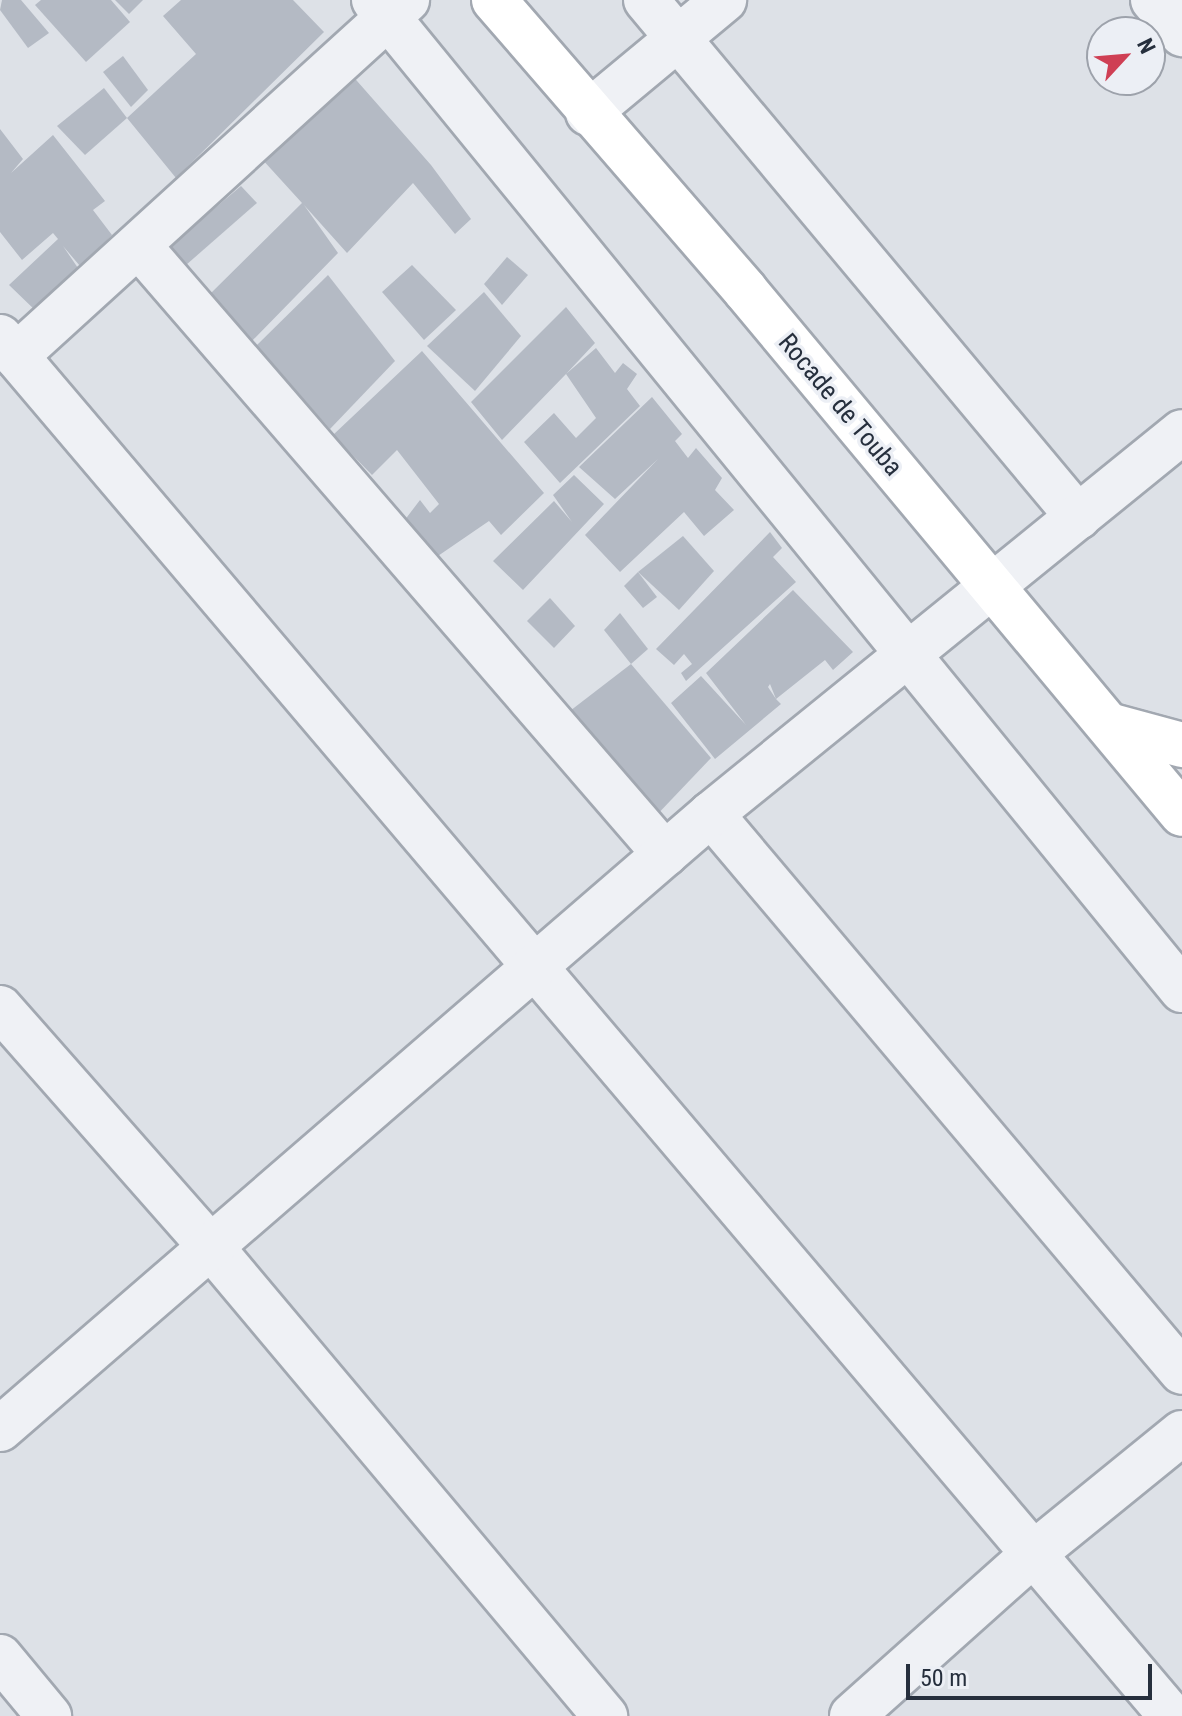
<!DOCTYPE html>
<style>
body{margin:0}
#map{position:relative;width:1182px;height:1716px;overflow:hidden;background:#dde1e7;font-family:"Roboto Condensed",sans-serif}
div>[style]{position:absolute}
.building>*{inset:0;background:#b4bac4}
.roads{filter:drop-shadow(2px 0 #a2a8b1) drop-shadow(-2px 0 #a2a8b1) drop-shadow(0 2px #a2a8b1) drop-shadow(0 -2px #a2a8b1)}
.minor>*{height:44px;margin:-22px;padding:0 22px;transform-origin:22px;border-radius:22px;background:#eff1f5}
.major>*{height:44px;margin:-22px;padding:0 22px;transform-origin:22px;border-radius:22px;background:#fff}
span{translate:-50% -50%;white-space:nowrap;text-align:center;line-height:1.15;-webkit-text-stroke:7px #eceff5;paint-order:stroke}
.street-label{font-size:26px;color:#262f3d}
.north{position:absolute;left:1086px;top:16px;width:80px;height:80px;box-sizing:border-box;background:#eceff5;border:2px solid #9da2ab;border-radius:50%;rotate:64deg;font-size:22px;font-weight:700;line-height:32px;text-align:center;color:#262f3d}
.north::after{content:'';display:block;margin:auto;width:28px;height:36px;background:#cf3f54;clip-path:polygon(50% 0,100% 100%,50% 72%,0 100%)}
.scale{position:absolute;left:906px;top:1664px;width:246px;height:36px;box-sizing:border-box;border:4px solid #262f3d;border-top:0;padding-left:10px;font-size:24px;line-height:28px;white-space:nowrap;color:#262f3d;-webkit-text-stroke:6px #eceff5;paint-order:stroke}
</style>
<div id="map">
<div class="building">
<i style="clip-path:polygon(2px 0,21px 0,49px 33px,28px 48px,0 10px)"></i>
<i style="clip-path:polygon(41px 0,111px 0,130px 22px,86px 62px,35px 5px)"></i>
<i style="clip-path:polygon(115px 0,143px 0,129px 14px)"></i>
<i style="clip-path:polygon(181px 0,293px 0,324px 32px,176px 178px,127px 118px,196px 54px,163px 16px)"></i>
<i style="clip-path:polygon(123px 56px,148px 90px,131px 107px,103px 72px)"></i>
<i style="clip-path:polygon(350px 73px,431px 165px,471px 219px,455px 234px,413px 183px,347px 253px,304px 205px,338px 253px,250px 343px,209px 295px,302px 203px,261px 158px)"></i>
<i style="clip-path:polygon(104px 88px,127px 118px,85px 155px,57px 126px)"></i>
<i style="clip-path:polygon(0 129px,23px 159px,11px 173px,53px 135px,105px 201px,93px 210px,112px 235px,80px 266px,63px 246px,80px 271px,37px 312px,9px 285px,58px 239px,53px 233px,22px 260px,0 232px)"></i>
<i style="clip-path:polygon(241px 186px,257px 203px,186px 265px,169px 247px)"></i>
<i style="clip-path:polygon(507px 257px,528px 275px,502px 305px,484px 284px)"></i>
<i style="clip-path:polygon(412px 265px,456px 310px,424px 340px,382px 292px)"></i>
<i style="clip-path:polygon(328px 275px,395px 361px,330px 429px,256px 346px)"></i>
<i style="clip-path:polygon(484px 292px,521px 336px,475px 391px,427px 346px)"></i>
<i style="clip-path:polygon(566px 307px,595px 343px,566px 374px,596px 348px,615px 373px,623px 363px,637px 374px,627px 389px,640px 406px,560px 483px,524px 442px,554px 413px,576px 438px,596px 418px,566px 374px,502px 440px,471px 402px)"></i>
<i style="clip-path:polygon(422px 351px,544px 493px,501px 535px,489px 521px,435px 558px,404px 521px,420px 500px,430px 513px,439px 504px,397px 450px,372px 475px,333px 435px)"></i>
<i style="clip-path:polygon(652px 397px,682px 434px,675px 441px,688px 458px,696px 448px,722px 478px,715px 490px,734px 510px,704px 536px,684px 512px,620px 572px,585px 535px,658px 459px,615px 499px,579px 467px)"></i>
<i style="clip-path:polygon(574px 475px,604px 504px,523px 590px,493px 561px,554px 501px,572px 522px,553px 495px)"></i>
<i style="clip-path:polygon(770px 532px,782px 548px,773px 557px,796px 582px,686px 681px,681px 673px,692px 664px,684px 654px,674px 665px,656px 649px)"></i>
<i style="clip-path:polygon(683px 536px,714px 571px,679px 610px,638px 572px)"></i>
<i style="clip-path:polygon(638px 572px,657px 597px,643px 608px,624px 586px)"></i>
<i style="clip-path:polygon(793px 590px,853px 652px,833px 670px,825px 660px,776px 699px,770px 684px,768px 687px,776px 699px,781px 704px,715px 759px,671px 703px,701px 676px,746px 725px,706px 673px)"></i>
<i style="clip-path:polygon(550px 598px,575px 626px,554px 648px,527px 621px)"></i>
<i style="clip-path:polygon(620px 613px,648px 649px,631px 664px,604px 630px)"></i>
<i style="clip-path:polygon(631px 664px,711px 758px,652px 820px,566px 714px)"></i>
</div>
<div class="roads">
<div class="minor">
<i style="left:374px;top:0;width:1278px;rotate:50.78deg"></i>
<i style="left:646px;top:0;width:674px;rotate:50.12deg"></i>
<i style="left:1153px;top:0;width:45px;rotate:49.5deg"></i>
<i style="left:588px;top:113px;width:177px;rotate:-39.7deg"></i>
<i style="left:139px;top:246px;width:804px;rotate:49.14deg"></i>
<i style="left:0;top:337px;width:1809px;rotate:49.66deg"></i>
<i style="left:16px;top:356px;width:529px;rotate:-42.32deg"></i>
<i style="left:711px;top:814px;width:730px;rotate:49.83deg"></i>
<i style="left:0;top:1008px;width:319px;rotate:48.6deg"></i>
<i style="left:211px;top:1247px;width:613px;rotate:49.97deg"></i>
<i style="left:0;top:1429px;width:940px;rotate:-40.86deg"></i>
<i style="left:711px;top:814px;width:606px;rotate:-39.04deg"></i>
<i style="left:0;top:1657px;width:77px;rotate:50.3deg"></i>
<i style="left:852px;top:1716px;width:243px;rotate:-41.8deg"></i>
<i style="left:1033px;top:1554px;width:192px;rotate:-39.1deg"></i>
</div>
<div class="major">
<i style="left:494px;top:0;width:384px;rotate:49.1deg"></i>
<i style="left:745px;top:290px;width:682px;rotate:50.17deg"></i>
<i style="left:1112px;top:726px;width:73px;rotate:15.2deg"></i>
</div>
</div>
<div class="street-label">
<span style="left:840px;top:405px;rotate:50deg">Rocade de Touba</span>
</div>
<div class="north">N</div>
<div class="scale">50 m</div>
</div>
